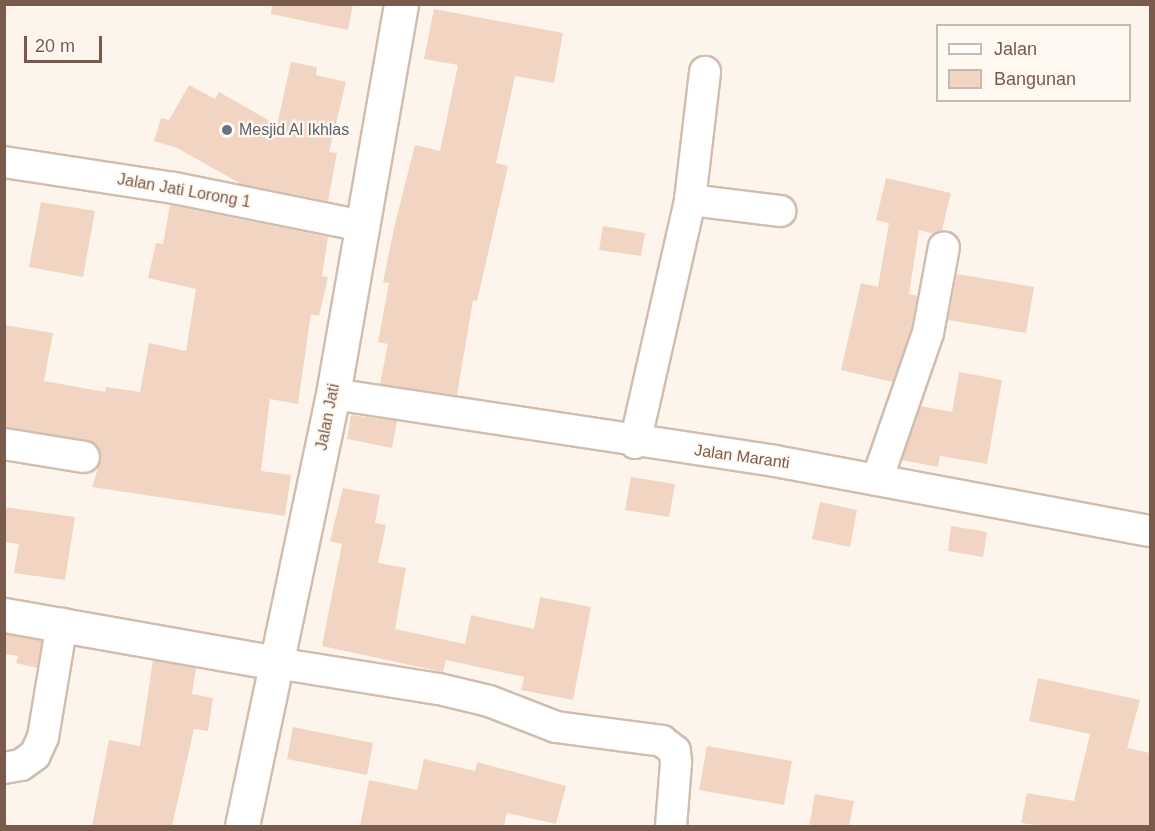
<!DOCTYPE html>
<style>
body{margin:0}
#map{position:relative;width:1155px;height:831px;overflow:hidden;background:#fdf5eb;font-family:Helvetica,sans-serif}
div>[style]{position:absolute}
.building>*{inset:0;background:#f2d4c3}
.roads{filter:drop-shadow(2px 0 #d0bdb0) drop-shadow(-2px 0 #d0bdb0) drop-shadow(0 2px #d0bdb0) drop-shadow(0 -2px #d0bdb0)}
.minor>*{height:30px;margin:-15px;padding:0 15px;transform-origin:15px;border-radius:15px;background:#fff}
.tertiary>*{height:33px;margin:-16.5px;padding:0 16.5px;transform-origin:16.5px;border-radius:16.5px;background:#fff}
.dots>*{width:16px;height:16px;translate:-50% -50%;box-sizing:border-box;border:3px solid #fff9f2;border-radius:50%}
span{translate:-50% -50%;white-space:nowrap;text-align:center;line-height:1.15;-webkit-text-stroke:4.5px #fff9f2;paint-order:stroke}
.worship-label{font-size:16px;color:#5b616d}
.left{translate:0 -50%;text-align:left}
.street-label{font-size:16px;color:#795b4d}
.frame{position:absolute;inset:0;border:6px solid #795b4d;pointer-events:none}
.legend{position:absolute;left:936px;top:24px;width:195px;height:78px;box-sizing:border-box;background:#fff9f2;border:2px solid #c9bab0;margin:0;padding:8px 10px;list-style:none;font-size:18px;color:#795b4d}
.legend li{display:flex;align-items:center;gap:12px;height:30px}
.legend b{width:30px;border:2px solid #c9bab0}
.scale{position:absolute;left:24px;top:36px;width:78px;height:27px;box-sizing:border-box;border:3px solid #795b4d;border-top:0;padding-left:8px;font-size:18px;line-height:21px;white-space:nowrap;color:#795b4d;-webkit-text-stroke:4px #fff9f2;paint-order:stroke}
</style>
<div id="map">
<div class="building">
<i style="clip-path:polygon(272px 4px,353px 4px,348px 30px,271px 14px)"></i>
<i style="clip-path:polygon(434px 9px,563px 33px,554px 83px,515px 76px,496px 163px,508px 166px,477px 301px,473px 300px,457px 395px,380px 384px,388px 344px,378px 342px,389px 283px,383px 282px,395px 224px,415px 145px,440px 151px,458px 65px,424px 59px)"></i>
<i style="clip-path:polygon(291px 62px,317px 67px,316px 75px,346px 82px,329px 152px,337px 153px,328px 201px,241px 184px,177px 148px,154px 141px,161px 118px,169px 120px,189px 85px,215px 99px,219px 92px,277px 125px)"></i>
<i style="clip-path:polygon(886px 178px,951px 193px,942px 230px,934px 234px,919px 230px,909px 294px,917px 296px,911px 329px,893px 382px,841px 370px,861px 283px,878px 287px,889px 223px,876px 220px)"></i>
<i style="clip-path:polygon(41px 202px,95px 211px,83px 277px,29px 267px)"></i>
<i style="clip-path:polygon(170px 205px,328px 237px,322px 276px,328px 277px,319px 316px,311px 314px,298px 404px,270px 399px,261px 471px,291px 475px,285px 516px,92px 487px,101px 459px,98px 445px,4px 427px,4px 325px,53px 333px,44px 381px,105px 392px,106px 387px,140px 392px,149px 343px,186px 351px,196px 289px,148px 278px,156px 243px,163px 244px)"></i>
<i style="clip-path:polygon(603px 226px,645px 233px,641px 256px,599px 250px)"></i>
<i style="clip-path:polygon(957px 274px,1034px 287px,1026px 333px,948px 320px)"></i>
<i style="clip-path:polygon(959px 372px,1002px 380px,987px 464px,940px 456px,938px 467px,902px 460px,921px 406px,952px 412px)"></i>
<i style="clip-path:polygon(351px 415px,397px 421px,392px 448px,347px 439px)"></i>
<i style="clip-path:polygon(631px 477px,675px 484px,669px 517px,625px 510px)"></i>
<i style="clip-path:polygon(343px 488px,380px 495px,375px 523px,386px 525px,378px 563px,406px 568px,395px 629px,465px 644px,471px 615px,534px 629px,540px 597px,591px 607px,573px 700px,521px 690px,524px 677px,446px 660px,443px 672px,322px 646px,342px 544px,330px 541px)"></i>
<i style="clip-path:polygon(820px 502px,857px 510px,850px 547px,812px 539px)"></i>
<i style="clip-path:polygon(4px 507px,75px 517px,65px 580px,14px 573px,19px 544px,4px 542px)"></i>
<i style="clip-path:polygon(951px 526px,987px 532px,983px 557px,948px 551px)"></i>
<i style="clip-path:polygon(4px 634px,42px 641px,37px 668px,16px 663px,18px 656px,4px 654px)"></i>
<i style="clip-path:polygon(153px 660px,196px 668px,192px 694px,213px 698px,208px 731px,194px 729px,172px 826px,92px 826px,109px 740px,140px 746px)"></i>
<i style="clip-path:polygon(1038px 678px,1140px 700px,1127px 748px,1150px 753px,1150px 826px,1043px 826px,1021px 823px,1027px 793px,1074px 801px,1090px 734px,1029px 721px)"></i>
<i style="clip-path:polygon(293px 727px,373px 743px,367px 775px,287px 759px)"></i>
<i style="clip-path:polygon(707px 746px,792px 761px,784px 805px,699px 790px)"></i>
<i style="clip-path:polygon(424px 759px,475px 771px,477px 762px,566px 786px,556px 824px,507px 813px,504px 826px,360px 826px,369px 780px,417px 790px)"></i>
<i style="clip-path:polygon(815px 794px,854px 801px,849px 826px,809px 826px)"></i>
</div>
<div class="roads">
<div class="minor">
<i style="left:4px;top:162px;width:172px;rotate:8.7deg"></i>
<i style="left:174px;top:188px;width:192px;rotate:11.4deg"></i>
<i style="left:690px;top:200px;width:91px;rotate:7deg"></i>
<i style="left:333px;top:394px;width:447px;rotate:8.6deg"></i>
<i style="left:775px;top:461px;width:381px;rotate:10.6deg"></i>
<i style="left:635px;top:443px;width:249px;rotate:-77.2deg"></i>
<i style="left:690px;top:200px;width:129px;rotate:-83.3deg"></i>
<i style="left:4px;top:444px;width:81px;rotate:9.2deg"></i>
<i style="left:877px;top:480px;width:156px;rotate:-70.9deg"></i>
<i style="left:928px;top:333px;width:87px;rotate:-79.5deg"></i>
<i style="left:276px;top:663px;width:165px;rotate:9.1deg"></i>
<i style="left:439px;top:689px;width:51px;rotate:13.5deg"></i>
<i style="left:489px;top:701px;width:72px;rotate:21.2deg"></i>
<i style="left:556px;top:727px;width:107px;rotate:7.5deg"></i>
<i style="left:662px;top:741px;width:16px;rotate:38deg"></i>
<i style="left:675px;top:751px;width:12px;rotate:85deg"></i>
<i style="left:676px;top:763px;width:63px;rotate:94.5deg"></i>
<i style="left:4px;top:768px;width:17px;rotate:-10deg"></i>
<i style="left:21px;top:765px;width:17px;rotate:-36deg"></i>
<i style="left:35px;top:755px;width:20px;rotate:-66deg"></i>
<i style="left:43px;top:737px;width:115px;rotate:-80.5deg"></i>
</div>
<div class="tertiary">
<i style="left:4px;top:615px;width:276px;rotate:10deg"></i>
<i style="left:242px;top:826px;width:441px;rotate:-78.1deg"></i>
<i style="left:333px;top:394px;width:396px;rotate:-80.1deg"></i>
</div>
</div>
<div class="dots">
<i style="left:227px;top:130px;background:#6b7280"></i>
</div>
<div class="worship-label">
<span class="left" style="left:239px;top:130px">Mesjid Al Ikhlas</span>
</div>
<div class="street-label">
<span style="left:184px;top:191px;rotate:10deg">Jalan Jati Lorong 1</span>
<span style="left:328px;top:417px;rotate:-79deg">Jalan Jati</span>
<span style="left:742px;top:457px;rotate:8deg">Jalan Maranti</span>
</div>
<div class="frame"></div>
<ul class="legend">
<li><b style="height:8px;background:#fff"></b>Jalan</li>
<li><b style="height:16px;background:#f2d4c3"></b>Bangunan</li>
</ul>
<div class="scale">20 m</div>
</div>
